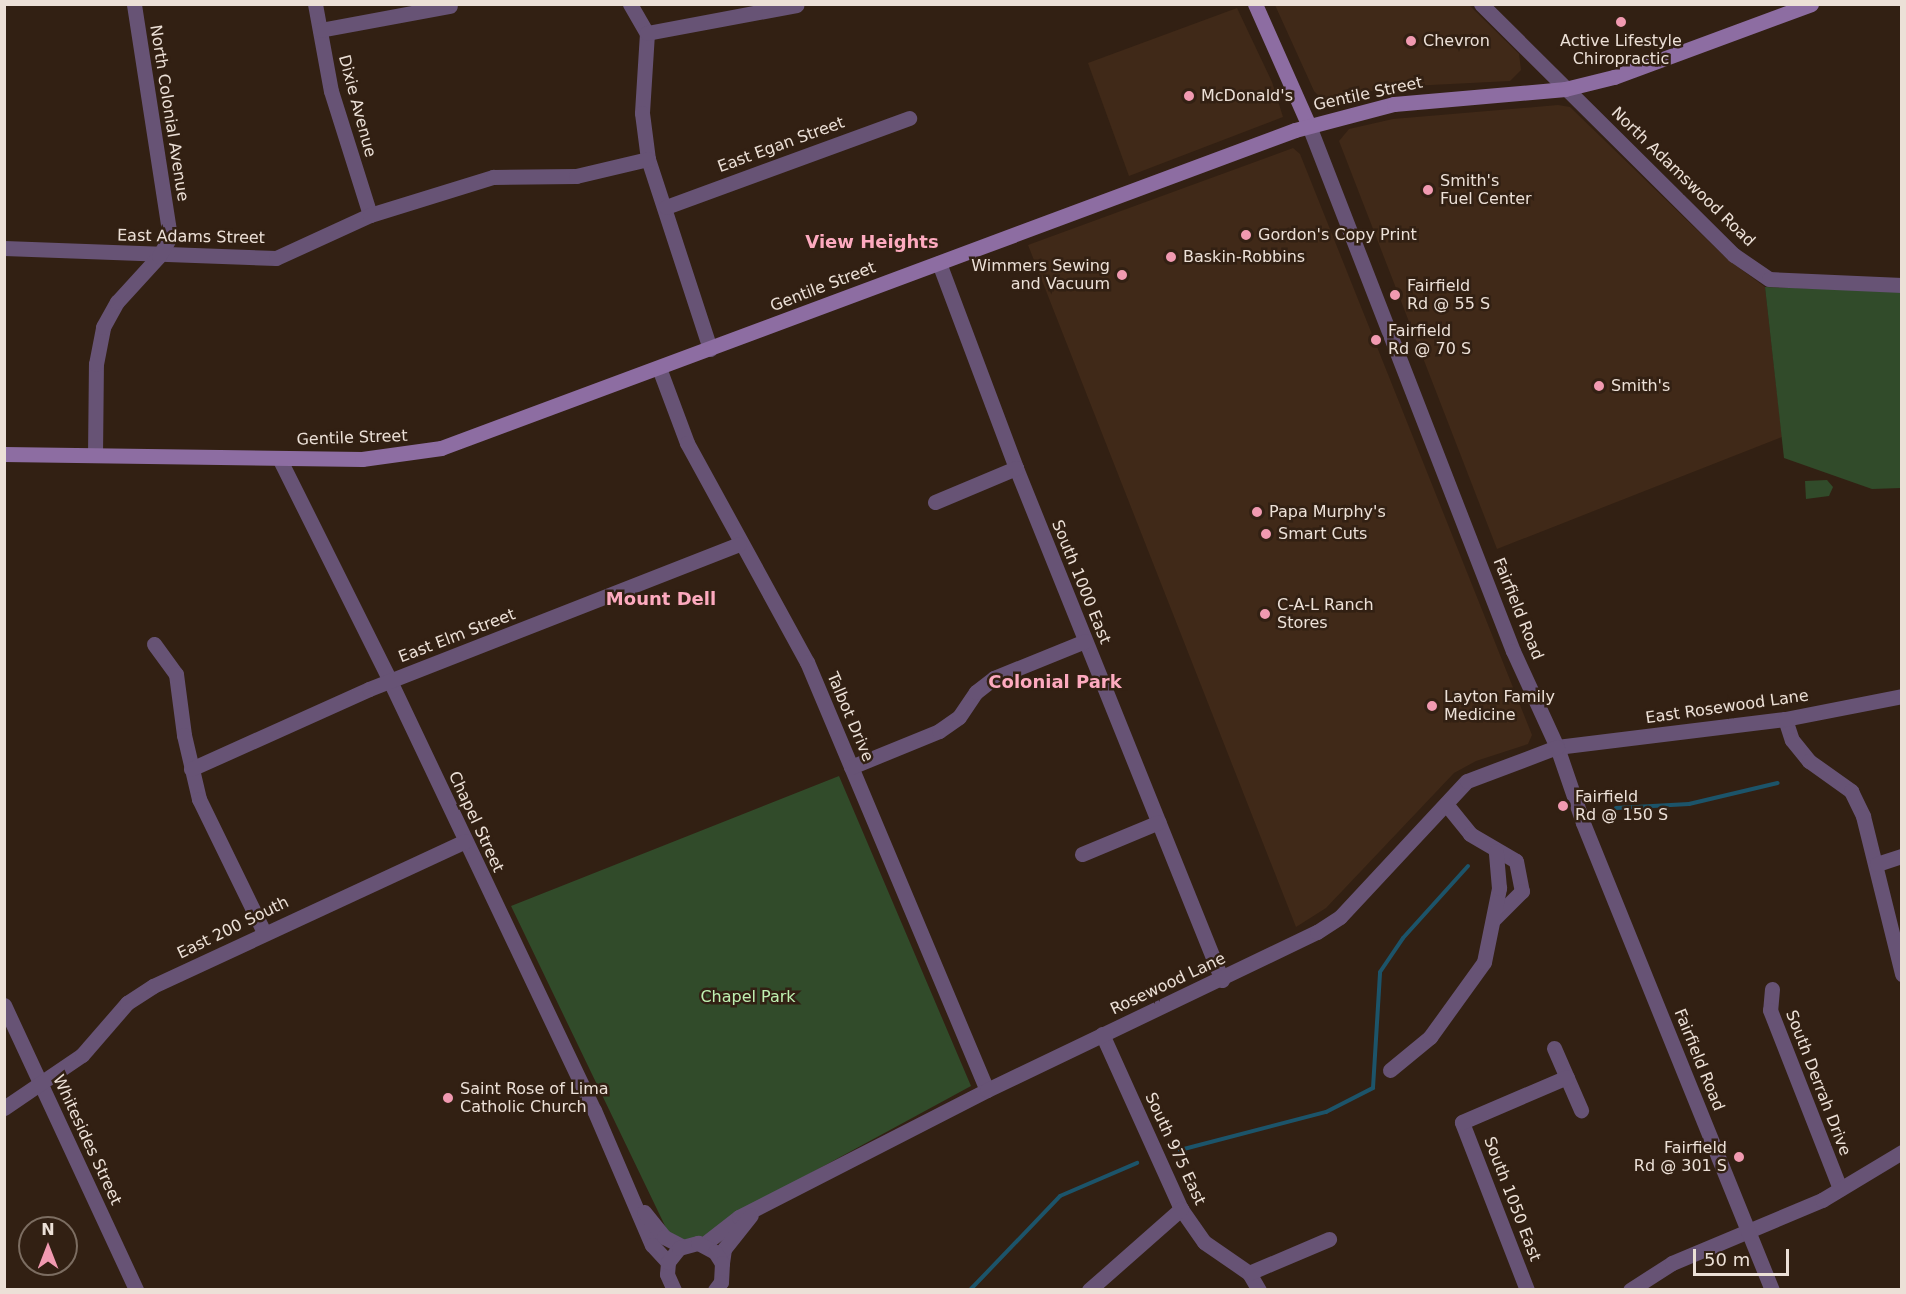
<!DOCTYPE html>
<style>
body{margin:0}
#map{position:relative;width:1906px;height:1294px;overflow:hidden;background:#322013;font-family:"DejaVu Sans",sans-serif}
div>[style]{position:absolute}
.built>*{inset:0;background:#402918}
.green>*{inset:0;background:#314b2a}
.stream>*{height:4px;margin:-2px;padding:0 2px;transform-origin:2px;border-radius:2px;background:#1c546a}
.minor>*{height:15px;margin:-7.5px;padding:0 7.5px;transform-origin:7.5px;border-radius:7.5px;background:#675375}
.tertiary>*{height:15px;margin:-7.5px;padding:0 7.5px;transform-origin:7.5px;border-radius:7.5px;background:#675375}
.secondary>*{height:15px;margin:-7.5px;padding:0 7.5px;transform-origin:7.5px;border-radius:7.5px;background:#8d6da2}
.dots>*{width:16px;height:16px;translate:-50% -50%;box-sizing:border-box;border:3px solid #322013;border-radius:50%}
span{translate:-50% -50%;white-space:nowrap;text-align:center;line-height:1.15;-webkit-text-stroke:5px #322013;paint-order:stroke}
.poi-label{font-size:16px;color:#ece0d7}
.left{translate:0 -50%;text-align:left}
.right{translate:-100% -50%;text-align:right}
.street-label{font-size:16px;color:#ece0d7}
.park-label{font-size:16px;color:#bff1b2}
.neighbourhood-label{font-size:18px;color:#fdaabf;font-weight:700}
.frame{position:absolute;inset:0;border:6px solid #ece0d7;pointer-events:none}
.north{position:absolute;left:18px;top:1216px;width:60px;height:60px;box-sizing:border-box;background:#322013;border:2px solid #7c6d61;border-radius:50%;rotate:0deg;font-size:16px;font-weight:700;line-height:24px;text-align:center;color:#ece0d7}
.north::after{content:'';display:block;margin:auto;width:21px;height:27px;background:#f19ab1;clip-path:polygon(50% 0,100% 100%,50% 72%,0 100%)}
.scale{position:absolute;left:1693px;top:1249px;width:96px;height:27px;box-sizing:border-box;border:3px solid #ece0d7;border-top:0;padding-left:8px;font-size:18px;line-height:21px;white-space:nowrap;color:#ece0d7;-webkit-text-stroke:4px #322013;paint-order:stroke}
</style>
<div id="map">
<div class="built">
<i style="clip-path:polygon(1275px 5px,1469px 5px,1519px 54px,1521px 70px,1510px 81px,1391px 87px,1324px 101px,1314px 91px)"></i>
<i style="clip-path:polygon(1237px 8px,1272px 82px,1283px 117px,1129px 176px,1088px 63px)"></i>
<i style="clip-path:polygon(1558px 105px,1570px 107px,1727px 259px,1765px 287px,1782px 437px,1497px 549px,1339px 141px,1349px 129px,1393px 119px)"></i>
<i style="clip-path:polygon(1293px 148px,1300px 154px,1532px 735px,1528px 744px,1476px 761px,1454px 773px,1326px 908px,1296px 927px,1028px 245px)"></i>
</div>
<div class="green">
<i style="clip-path:polygon(1765px 287px,1901px 291px,1901px 488px,1872px 489px,1784px 458px)"></i>
<i style="clip-path:polygon(1827px 480px,1833px 487px,1829px 496px,1806px 499px,1805px 481px)"></i>
<i style="clip-path:polygon(839px 776px,971px 1086px,737px 1213px,712px 1239px,689px 1242px,668px 1232px,511px 906px)"></i>
</div>
<div class="stream">
<i style="left:1616px;top:808px;width:73px;rotate:-3.1deg"></i>
<i style="left:1689px;top:804px;width:91px;rotate:-13.3deg"></i>
<i style="left:1180px;top:1150px;width:151px;rotate:-14.6deg"></i>
<i style="left:1326px;top:1112px;width:53px;rotate:-27.1deg"></i>
<i style="left:1373px;top:1088px;width:116px;rotate:-86.5deg"></i>
<i style="left:1380px;top:972px;width:41px;rotate:-55.9deg"></i>
<i style="left:1403px;top:938px;width:97px;rotate:-47.9deg"></i>
<i style="left:970px;top:1290px;width:130px;rotate:-46.2deg"></i>
<i style="left:1060px;top:1196px;width:84px;rotate:-23.2deg"></i>
</div>
<div class="minor">
<i style="left:315px;top:4px;width:88px;rotate:79.6deg"></i>
<i style="left:331px;top:91px;width:130px;rotate:72.5deg"></i>
<i style="left:630px;top:4px;width:34px;rotate:60deg"></i>
<i style="left:647px;top:33px;width:80px;rotate:93.6deg"></i>
<i style="left:642px;top:113px;width:46px;rotate:82.6deg"></i>
<i style="left:648px;top:159px;width:200px;rotate:71.9deg"></i>
<i style="left:1481px;top:4px;width:356px;rotate:44.8deg"></i>
<i style="left:1734px;top:255px;width:42px;rotate:34.4deg"></i>
<i style="left:1769px;top:279px;width:133px;rotate:2.6deg"></i>
<i style="left:320px;top:30px;width:132px;rotate:-10.5deg"></i>
<i style="left:647px;top:33px;width:152px;rotate:-10.6deg"></i>
<i style="left:666px;top:207px;width:259px;rotate:-20.1deg"></i>
<i style="left:4px;top:248px;width:272px;rotate:2.1deg"></i>
<i style="left:276px;top:258px;width:103px;rotate:-24.6deg"></i>
<i style="left:370px;top:215px;width:129px;rotate:-17.2deg"></i>
<i style="left:493px;top:177px;width:83px;rotate:-0.7deg"></i>
<i style="left:576px;top:176px;width:74px;rotate:-13.3deg"></i>
<i style="left:939px;top:263px;width:219px;rotate:69.4deg"></i>
<i style="left:1016px;top:468px;width:552px;rotate:68.08deg"></i>
<i style="left:659px;top:368px;width:80px;rotate:69.5deg"></i>
<i style="left:687px;top:443px;width:250px;rotate:61.3deg"></i>
<i style="left:807px;top:662px;width:464px;rotate:67.2deg"></i>
<i style="left:95px;top:455px;width:91px;rotate:-89.4deg"></i>
<i style="left:96px;top:364px;width:38px;rotate:-79deg"></i>
<i style="left:103px;top:327px;width:29px;rotate:-61deg"></i>
<i style="left:117px;top:302px;width:62px;rotate:-47.6deg"></i>
<i style="left:159px;top:256px;width:22px;rotate:-60deg"></i>
<i style="left:170px;top:237px;width:236px;rotate:-98.8deg"></i>
<i style="left:279px;top:458px;width:249px;rotate:63.5deg"></i>
<i style="left:390px;top:681px;width:475px;rotate:64.6deg"></i>
<i style="left:594px;top:1110px;width:147px;rotate:66.8deg"></i>
<i style="left:652px;top:1245px;width:23px;rotate:47deg"></i>
<i style="left:935px;top:502px;width:88px;rotate:-22.8deg"></i>
<i style="left:154px;top:644px;width:37px;rotate:54deg"></i>
<i style="left:176px;top:674px;width:62px;rotate:82.5deg"></i>
<i style="left:184px;top:735px;width:66px;rotate:76.8deg"></i>
<i style="left:199px;top:799px;width:148px;rotate:64deg"></i>
<i style="left:1785px;top:719px;width:22px;rotate:72deg"></i>
<i style="left:1792px;top:740px;width:27px;rotate:51deg"></i>
<i style="left:1809px;top:761px;width:52px;rotate:35.5deg"></i>
<i style="left:1851px;top:791px;width:28px;rotate:64deg"></i>
<i style="left:1863px;top:816px;width:163px;rotate:76.1deg"></i>
<i style="left:1557px;top:747px;width:230px;rotate:-7deg"></i>
<i style="left:1785px;top:719px;width:119px;rotate:-11.1deg"></i>
<i style="left:851px;top:767px;width:95px;rotate:-22.2deg"></i>
<i style="left:939px;top:731px;width:24px;rotate:-35deg"></i>
<i style="left:959px;top:717px;width:30px;rotate:-56deg"></i>
<i style="left:976px;top:692px;width:23px;rotate:-38deg"></i>
<i style="left:994px;top:678px;width:98px;rotate:-22.1deg"></i>
<i style="left:191px;top:769px;width:195px;rotate:-24.2deg"></i>
<i style="left:369px;top:689px;width:397px;rotate:-21.4deg"></i>
<i style="left:1446px;top:804px;width:38px;rotate:51deg"></i>
<i style="left:1470px;top:834px;width:53px;rotate:30.4deg"></i>
<i style="left:1516px;top:861px;width:31px;rotate:79deg"></i>
<i style="left:1522px;top:891px;width:40px;rotate:135deg"></i>
<i style="left:1082px;top:854px;width:83px;rotate:-22.6deg"></i>
<i style="left:1877px;top:864px;width:26px;rotate:-18deg"></i>
<i style="left:1772px;top:989px;width:21px;rotate:95deg"></i>
<i style="left:1770px;top:1010px;width:192px;rotate:68.6deg"></i>
<i style="left:4px;top:1005px;width:314px;rotate:65.1deg"></i>
<i style="left:1102px;top:1034px;width:192px;rotate:65.7deg"></i>
<i style="left:1181px;top:1209px;width:40px;rotate:55.1deg"></i>
<i style="left:1204px;top:1242px;width:55px;rotate:34.6deg"></i>
<i style="left:1249px;top:1273px;width:20px;rotate:60deg"></i>
<i style="left:1554px;top:1048px;width:68px;rotate:66.5deg"></i>
<i style="left:1390px;top:1070px;width:52px;rotate:-39.5deg"></i>
<i style="left:1430px;top:1037px;width:92px;rotate:-54.2deg"></i>
<i style="left:1484px;top:962px;width:76px;rotate:-78.5deg"></i>
<i style="left:1499px;top:888px;width:37px;rotate:-95deg"></i>
<i style="left:4px;top:1108px;width:94px;rotate:-34.2deg"></i>
<i style="left:82px;top:1055px;width:69px;rotate:-49.1deg"></i>
<i style="left:127px;top:1003px;width:31px;rotate:-33deg"></i>
<i style="left:153px;top:986px;width:344px;rotate:-24.9deg"></i>
<i style="left:644px;top:1212px;width:32px;rotate:51deg"></i>
<i style="left:664px;top:1237px;width:20px;rotate:27deg"></i>
<i style="left:1249px;top:1273px;width:87px;rotate:-23deg"></i>
<i style="left:1089px;top:1290px;width:123px;rotate:-41.4deg"></i>
<i style="left:1527px;top:1290px;width:180px;rotate:-111.2deg"></i>
<i style="left:1462px;top:1122px;width:114px;rotate:-23.2deg"></i>
<i style="left:1630px;top:1290px;width:50px;rotate:-32.7deg"></i>
<i style="left:1672px;top:1263px;width:163px;rotate:-22.8deg"></i>
<i style="left:1822px;top:1200px;width:93px;rotate:-31deg"></i>
</div>
<div class="tertiary">
<i style="left:1309px;top:126px;width:563px;rotate:68.77deg"></i>
<i style="left:1513px;top:651px;width:106px;rotate:65.4deg"></i>
<i style="left:1557px;top:747px;width:80px;rotate:71.1deg"></i>
<i style="left:1583px;top:823px;width:504px;rotate:67.97deg"></i>
<i style="left:703px;top:1245px;width:46px;rotate:-37.9deg"></i>
<i style="left:739px;top:1217px;width:279px;rotate:-27.1deg"></i>
<i style="left:987px;top:1090px;width:366px;rotate:-25.6deg"></i>
<i style="left:1317px;top:932px;width:27px;rotate:-33deg"></i>
<i style="left:1340px;top:917px;width:186px;rotate:-47deg"></i>
<i style="left:1467px;top:781px;width:96px;rotate:-20.7deg"></i>
<i style="left:722px;top:1263px;width:14px;rotate:-82deg"></i>
<i style="left:724px;top:1249px;width:43px;rotate:-51.5deg"></i>
<i style="left:674px;top:1290px;width:17px;rotate:-114deg"></i>
<i style="left:667px;top:1274px;width:12px;rotate:-85deg"></i>
<i style="left:668px;top:1262px;width:18px;rotate:-52deg"></i>
<i style="left:679px;top:1248px;width:20px;rotate:-15deg"></i>
<i style="left:698px;top:1243px;width:19px;rotate:28deg"></i>
<i style="left:715px;top:1252px;width:13px;rotate:58deg"></i>
<i style="left:722px;top:1263px;width:19px;rotate:93deg"></i>
<i style="left:721px;top:1282px;width:10px;rotate:127deg"></i>
</div>
<div class="secondary">
<i style="left:1255px;top:4px;width:133px;rotate:66.1deg"></i>
<i style="left:4px;top:454px;width:358px;rotate:0.8deg"></i>
<i style="left:362px;top:459px;width:80px;rotate:-7.9deg"></i>
<i style="left:441px;top:448px;width:911px;rotate:-20.42deg"></i>
<i style="left:1295px;top:130px;width:102px;rotate:-14.7deg"></i>
<i style="left:1394px;top:104px;width:172px;rotate:-5deg"></i>
<i style="left:1565px;top:89px;width:50px;rotate:-13.8deg"></i>
<i style="left:1614px;top:77px;width:210px;rotate:-20.3deg"></i>
</div>
<div class="dots">
<i style="left:1621px;top:22px;background:#f19ab1"></i>
<i style="left:1411px;top:41px;background:#f19ab1"></i>
<i style="left:1189px;top:96px;background:#f19ab1"></i>
<i style="left:1428px;top:190px;background:#f19ab1"></i>
<i style="left:1246px;top:235px;background:#f19ab1"></i>
<i style="left:1171px;top:257px;background:#f19ab1"></i>
<i style="left:1122px;top:275px;background:#f19ab1"></i>
<i style="left:1395px;top:295px;background:#f19ab1"></i>
<i style="left:1376px;top:340px;background:#f19ab1"></i>
<i style="left:1599px;top:386px;background:#f19ab1"></i>
<i style="left:1257px;top:512px;background:#f19ab1"></i>
<i style="left:1266px;top:534px;background:#f19ab1"></i>
<i style="left:1265px;top:614px;background:#f19ab1"></i>
<i style="left:1432px;top:706px;background:#f19ab1"></i>
<i style="left:1563px;top:806px;background:#f19ab1"></i>
<i style="left:448px;top:1098px;background:#f19ab1"></i>
<i style="left:1739px;top:1157px;background:#f19ab1"></i>
</div>
<div class="poi-label">
<span class="left" style="left:1423px;top:41px">Chevron</span>
<span style="left:1621px;top:50px">Active Lifestyle<br>Chiropractic</span>
<span class="left" style="left:1201px;top:96px">McDonald's</span>
<span class="left" style="left:1440px;top:190px">Smith's<br>Fuel Center</span>
<span class="left" style="left:1258px;top:235px">Gordon's Copy Print</span>
<span class="left" style="left:1183px;top:257px">Baskin-Robbins</span>
<span class="right" style="left:1110px;top:275px">Wimmers Sewing<br>and Vacuum</span>
<span class="left" style="left:1407px;top:295px">Fairfield<br>Rd @ 55 S</span>
<span class="left" style="left:1388px;top:340px">Fairfield<br>Rd @ 70 S</span>
<span class="left" style="left:1611px;top:386px">Smith's</span>
<span class="left" style="left:1269px;top:512px">Papa Murphy's</span>
<span class="left" style="left:1278px;top:534px">Smart Cuts</span>
<span class="left" style="left:1277px;top:614px">C-A-L Ranch<br>Stores</span>
<span class="left" style="left:1444px;top:706px">Layton Family<br>Medicine</span>
<span class="left" style="left:1575px;top:806px">Fairfield<br>Rd @ 150 S</span>
<span class="left" style="left:460px;top:1098px">Saint Rose of Lima<br>Catholic Church</span>
<span class="right" style="left:1727px;top:1157px">Fairfield<br>Rd @ 301 S</span>
</div>
<div class="street-label">
<span style="left:1368px;top:94px;rotate:-12deg">Gentile Street</span>
<span style="left:357px;top:106px;rotate:75deg">Dixie Avenue</span>
<span style="left:169px;top:113px;rotate:81deg">North Colonial Avenue</span>
<span style="left:781px;top:145px;rotate:-20deg">East Egan Street</span>
<span style="left:1683px;top:177px;rotate:44deg">North Adamswood Road</span>
<span style="left:191px;top:237px;rotate:1deg">East Adams Street</span>
<span style="left:823px;top:287px;rotate:-21deg">Gentile Street</span>
<span style="left:352px;top:438px;rotate:-2deg">Gentile Street</span>
<span style="left:1081px;top:582px;rotate:68deg">South 1000 East</span>
<span style="left:1518px;top:609px;rotate:68deg">Fairfield Road</span>
<span style="left:457px;top:636px;rotate:-21deg">East Elm Street</span>
<span style="left:1727px;top:707px;rotate:-8deg">East Rosewood Lane</span>
<span style="left:850px;top:717px;rotate:67deg">Talbot Drive</span>
<span style="left:476px;top:822px;rotate:65deg">Chapel Street</span>
<span style="left:233px;top:928px;rotate:-26deg">East 200 South</span>
<span style="left:1168px;top:984px;rotate:-25deg">Rosewood Lane</span>
<span style="left:1699px;top:1060px;rotate:68deg">Fairfield Road</span>
<span style="left:1818px;top:1083px;rotate:69deg">South Derrah Drive</span>
<span style="left:87px;top:1140px;rotate:65deg">Whitesides Street</span>
<span style="left:1175px;top:1149px;rotate:65deg">South 975 East</span>
<span style="left:1512px;top:1199px;rotate:69deg">South 1050 East</span>
</div>
<div class="park-label">
<span style="left:748px;top:997px">Chapel Park</span>
</div>
<div class="neighbourhood-label">
<span style="left:872px;top:242px">View Heights</span>
<span style="left:661px;top:599px">Mount Dell</span>
<span style="left:1055px;top:682px">Colonial Park</span>
</div>
<div class="frame"></div>
<div class="north">N</div>
<div class="scale">50 m</div>
</div>
